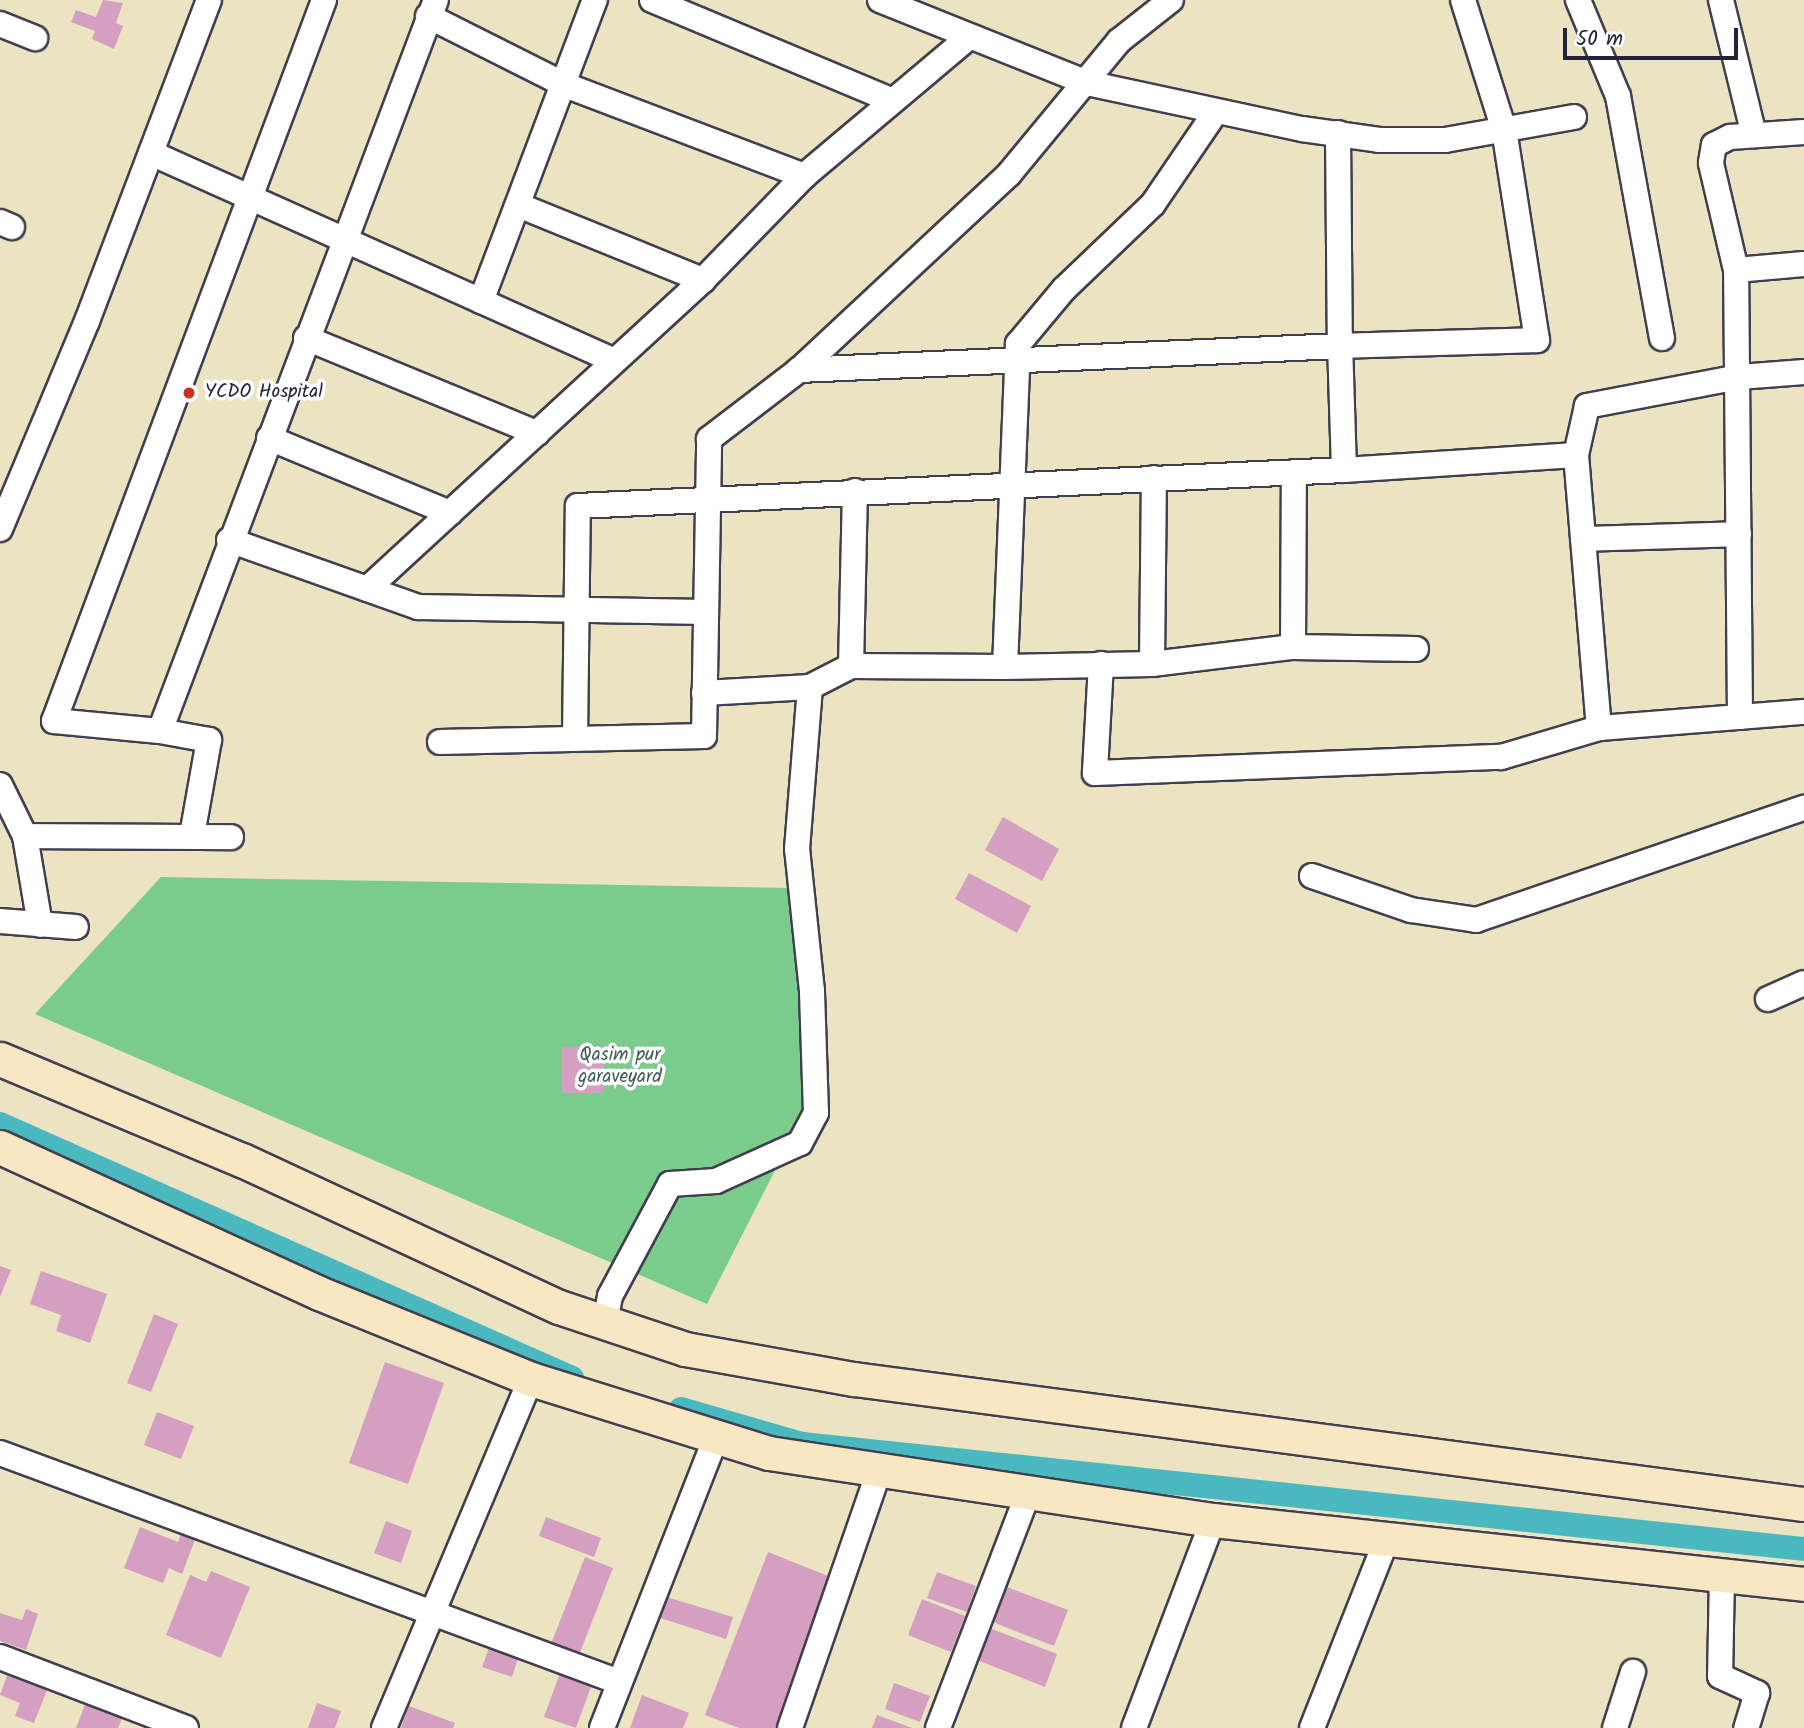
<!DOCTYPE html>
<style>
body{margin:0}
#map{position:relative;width:1804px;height:1728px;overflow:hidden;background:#ece3c3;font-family:Kalam,sans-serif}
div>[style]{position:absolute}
.green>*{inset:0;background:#7acb8c}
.canal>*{height:24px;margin:-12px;padding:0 12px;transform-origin:12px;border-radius:12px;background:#4ab9bf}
.building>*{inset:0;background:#d49fc1}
.roads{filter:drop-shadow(2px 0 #403f4f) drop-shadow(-2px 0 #403f4f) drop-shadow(0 2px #403f4f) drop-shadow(0 -2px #403f4f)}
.street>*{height:24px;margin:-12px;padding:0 12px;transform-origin:12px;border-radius:12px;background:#fff}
.secondary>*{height:33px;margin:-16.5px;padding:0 16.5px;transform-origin:16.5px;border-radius:16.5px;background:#f9e7c3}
.dots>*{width:19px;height:19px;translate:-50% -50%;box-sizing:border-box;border:4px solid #fff;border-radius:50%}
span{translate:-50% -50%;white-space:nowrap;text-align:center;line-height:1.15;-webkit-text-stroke:7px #fff;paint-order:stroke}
.poi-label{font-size:19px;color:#22223b}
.left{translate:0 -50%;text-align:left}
.park-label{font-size:19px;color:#415d57}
.scale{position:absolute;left:1563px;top:28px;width:175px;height:32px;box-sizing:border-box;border:4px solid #22223b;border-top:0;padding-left:9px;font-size:21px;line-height:24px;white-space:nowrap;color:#22223b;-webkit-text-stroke:5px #fff;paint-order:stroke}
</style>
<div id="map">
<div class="green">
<i style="clip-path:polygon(161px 877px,789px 888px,817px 1088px,707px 1304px,35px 1014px)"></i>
</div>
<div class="canal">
<i style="left:0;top:1124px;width:626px;rotate:23.94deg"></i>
<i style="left:681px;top:1409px;width:126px;rotate:16.1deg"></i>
<i style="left:802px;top:1444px;width:1007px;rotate:5.98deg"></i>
</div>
<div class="building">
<i style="clip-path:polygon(103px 0,123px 3px,116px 23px,123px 26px,114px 49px,92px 39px,95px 31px,71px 22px,76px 10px,96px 17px)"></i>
<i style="clip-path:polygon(1003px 817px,1059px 849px,1042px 881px,985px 850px)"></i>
<i style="clip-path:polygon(969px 873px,1031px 906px,1017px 933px,955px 899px)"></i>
<i style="clip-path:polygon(604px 1046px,604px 1093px,562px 1093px,562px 1047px)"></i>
<i style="clip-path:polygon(0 1266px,11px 1270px,0 1297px)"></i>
<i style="clip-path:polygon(41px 1271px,107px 1294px,90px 1343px,56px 1331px,61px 1315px,30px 1304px)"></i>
<i style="clip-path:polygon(154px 1314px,178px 1324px,151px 1392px,127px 1383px)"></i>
<i style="clip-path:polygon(385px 1362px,444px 1383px,408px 1484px,349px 1463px)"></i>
<i style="clip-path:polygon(157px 1412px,194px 1426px,181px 1459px,144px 1445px)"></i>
<i style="clip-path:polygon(546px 1517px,601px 1538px,594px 1557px,539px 1536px)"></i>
<i style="clip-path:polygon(386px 1521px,412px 1531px,401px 1563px,374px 1553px)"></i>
<i style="clip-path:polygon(140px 1527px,178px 1542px,182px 1531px,196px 1537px,182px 1574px,169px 1568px,163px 1583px,124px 1568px)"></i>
<i style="clip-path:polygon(768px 1552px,833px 1578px,775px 1728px,739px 1728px,705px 1715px)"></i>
<i style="clip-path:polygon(585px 1557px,613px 1568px,579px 1655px,551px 1644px)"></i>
<i style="clip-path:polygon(211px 1571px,250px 1587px,221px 1658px,166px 1635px,190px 1575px,206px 1582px)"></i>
<i style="clip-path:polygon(937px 1572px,976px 1586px,967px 1612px,927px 1598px)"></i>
<i style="clip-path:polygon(999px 1584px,1068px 1610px,1054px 1646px,985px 1619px)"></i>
<i style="clip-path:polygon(663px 1596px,733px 1617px,726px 1639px,657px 1617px)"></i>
<i style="clip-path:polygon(922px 1599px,965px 1616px,951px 1652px,908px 1635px)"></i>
<i style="clip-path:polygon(26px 1609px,38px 1614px,26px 1650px,0 1641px,0 1613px,22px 1620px)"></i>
<i style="clip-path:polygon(984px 1626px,1057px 1654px,1045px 1687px,972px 1658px)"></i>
<i style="clip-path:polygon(490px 1645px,519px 1655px,512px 1677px,482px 1667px)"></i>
<i style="clip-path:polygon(9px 1670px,49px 1685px,34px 1723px,15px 1716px,20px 1703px,0 1695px)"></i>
<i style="clip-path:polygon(560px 1673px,592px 1684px,576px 1728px,544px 1717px)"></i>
<i style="clip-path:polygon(894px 1683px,930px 1696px,920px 1722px,885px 1709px)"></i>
<i style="clip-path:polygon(642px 1695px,689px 1713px,683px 1728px,630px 1728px)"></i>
<i style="clip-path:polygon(86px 1702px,123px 1716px,118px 1728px,76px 1728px)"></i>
<i style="clip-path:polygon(317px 1703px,341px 1711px,335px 1728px,308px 1728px)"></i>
<i style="clip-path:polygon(409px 1706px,455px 1723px,453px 1728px,401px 1728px)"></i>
<i style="clip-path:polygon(877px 1715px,912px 1728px,872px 1728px)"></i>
</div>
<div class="roads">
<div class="street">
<i style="left:324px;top:0;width:770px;rotate:110.53deg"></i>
<i style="left:54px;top:721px;width:106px;rotate:5.4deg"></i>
<i style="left:160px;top:731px;width:781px;rotate:-69.32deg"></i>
<i style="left:652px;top:0;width:259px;rotate:22.7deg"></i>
<i style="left:880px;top:0;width:223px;rotate:21.8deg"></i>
<i style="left:1087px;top:83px;width:220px;rotate:12.1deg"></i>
<i style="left:1302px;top:129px;width:78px;rotate:8.1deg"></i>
<i style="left:1379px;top:140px;width:66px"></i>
<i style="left:1445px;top:140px;width:131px;rotate:-10.1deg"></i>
<i style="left:1578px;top:0;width:104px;rotate:67.4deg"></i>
<i style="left:1618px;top:96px;width:246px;rotate:79.7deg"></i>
<i style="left:1721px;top:0;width:139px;rotate:76.3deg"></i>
<i style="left:428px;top:16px;width:153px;rotate:26.7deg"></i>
<i style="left:565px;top:85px;width:256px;rotate:20.8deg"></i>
<i style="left:0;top:24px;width:38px;rotate:22deg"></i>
<i style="left:1215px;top:113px;width:110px;rotate:124.3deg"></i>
<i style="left:1153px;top:204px;width:123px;rotate:136.3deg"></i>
<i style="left:1064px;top:289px;width:72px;rotate:129.9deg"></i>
<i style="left:1018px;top:344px;width:323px;rotate:92.3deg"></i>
<i style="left:1005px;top:667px;width:147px;rotate:-1.2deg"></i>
<i style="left:1152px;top:664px;width:142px;rotate:-6.9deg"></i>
<i style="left:1293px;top:647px;width:123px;rotate:0.9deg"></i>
<i style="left:1338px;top:133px;width:213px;rotate:89.5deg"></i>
<i style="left:1340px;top:346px;width:197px;rotate:-1.7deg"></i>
<i style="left:1537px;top:340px;width:213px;rotate:-98.9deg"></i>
<i style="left:1504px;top:130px;width:136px;rotate:-107.5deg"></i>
<i style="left:151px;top:153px;width:508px;rotate:24.15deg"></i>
<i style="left:518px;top:205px;width:200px;rotate:22.1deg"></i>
<i style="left:0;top:222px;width:13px;rotate:23deg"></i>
<i style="left:1736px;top:270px;width:68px;rotate:-5deg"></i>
<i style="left:481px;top:301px;width:322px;rotate:-69.3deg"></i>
<i style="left:306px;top:338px;width:250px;rotate:22.4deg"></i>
<i style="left:1804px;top:372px;width:65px;rotate:175.6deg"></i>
<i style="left:1739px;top:377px;width:155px;rotate:169.2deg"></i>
<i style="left:1587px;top:406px;width:50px;rotate:102.7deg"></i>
<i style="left:1576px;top:455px;width:274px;rotate:85.2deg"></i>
<i style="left:1599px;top:728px;width:206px;rotate:-4.5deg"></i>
<i style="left:269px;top:438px;width:196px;rotate:22.5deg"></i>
<i style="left:1344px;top:470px;width:232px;rotate:-3.7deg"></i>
<i style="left:0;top:529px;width:225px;rotate:-67.3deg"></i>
<i style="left:87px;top:321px;width:343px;rotate:-69.2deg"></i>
<i style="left:1583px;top:539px;width:156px;rotate:-1.8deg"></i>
<i style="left:229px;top:540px;width:201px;rotate:19.5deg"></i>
<i style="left:418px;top:607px;width:288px;rotate:1deg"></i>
<i style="left:367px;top:589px;width:456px;rotate:-42.6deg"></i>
<i style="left:703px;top:280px;width:145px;rotate:-45.8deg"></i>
<i style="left:804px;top:176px;width:216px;rotate:-40.1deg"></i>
<i style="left:1293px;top:647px;width:175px;rotate:-89.7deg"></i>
<i style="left:1101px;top:664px;width:109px;rotate:93.2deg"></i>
<i style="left:1095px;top:773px;width:406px;rotate:-2.3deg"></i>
<i style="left:1501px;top:757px;width:102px;rotate:-16.5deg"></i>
<i style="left:1152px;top:664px;width:186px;rotate:-89.4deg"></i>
<i style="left:851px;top:666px;width:175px;rotate:-88.7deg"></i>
<i style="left:704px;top:693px;width:106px;rotate:-3.2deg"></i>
<i style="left:810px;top:687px;width:46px;rotate:-27.1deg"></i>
<i style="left:851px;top:666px;width:154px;rotate:0.4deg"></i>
<i style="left:1740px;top:717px;width:447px;rotate:-90.5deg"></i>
<i style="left:1736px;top:270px;width:110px;rotate:-103.2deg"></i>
<i style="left:1711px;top:163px;width:18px;rotate:-81deg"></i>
<i style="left:1714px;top:145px;width:18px;rotate:-27deg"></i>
<i style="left:1730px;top:137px;width:74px;rotate:-3.9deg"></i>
<i style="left:160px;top:731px;width:50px;rotate:10.4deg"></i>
<i style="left:209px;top:740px;width:97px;rotate:100.1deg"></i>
<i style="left:575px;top:739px;width:233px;rotate:-89.3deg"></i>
<i style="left:578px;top:506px;width:767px;rotate:-2.69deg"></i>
<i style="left:1344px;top:470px;width:124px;rotate:-91.8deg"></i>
<i style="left:1340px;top:346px;width:542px;rotate:177.46deg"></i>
<i style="left:440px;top:742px;width:264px;rotate:-1.3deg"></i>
<i style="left:704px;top:736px;width:297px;rotate:-89deg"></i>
<i style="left:709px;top:439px;width:113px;rotate:-37.5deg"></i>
<i style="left:799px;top:370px;width:287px;rotate:-43deg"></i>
<i style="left:1009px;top:174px;width:173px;rotate:-50.4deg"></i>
<i style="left:1119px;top:41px;width:66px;rotate:-38.3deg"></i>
<i style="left:0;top:785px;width:57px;rotate:63.9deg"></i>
<i style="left:25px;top:836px;width:90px;rotate:80.4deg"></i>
<i style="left:25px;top:836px;width:206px;rotate:0.3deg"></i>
<i style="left:1312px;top:876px;width:105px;rotate:19deg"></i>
<i style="left:1411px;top:910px;width:66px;rotate:8.7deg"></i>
<i style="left:1476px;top:920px;width:347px;rotate:-18.9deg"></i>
<i style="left:0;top:921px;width:76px;rotate:4.5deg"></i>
<i style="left:1768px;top:999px;width:39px;rotate:-24deg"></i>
<i style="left:605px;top:1322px;width:26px;rotate:-79deg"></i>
<i style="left:610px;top:1296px;width:127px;rotate:-61.8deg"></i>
<i style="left:670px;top:1184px;width:46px;rotate:-3.7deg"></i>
<i style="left:716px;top:1181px;width:92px;rotate:-24.3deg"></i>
<i style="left:800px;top:1143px;width:34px;rotate:-62deg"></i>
<i style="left:816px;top:1113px;width:122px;rotate:-91.9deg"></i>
<i style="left:812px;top:991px;width:143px;rotate:-96deg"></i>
<i style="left:797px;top:849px;width:163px;rotate:-85.4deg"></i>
<i style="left:0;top:1453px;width:660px;rotate:20.3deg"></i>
<i style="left:1722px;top:1575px;width:101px;rotate:91.1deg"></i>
<i style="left:1720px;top:1676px;width:41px;rotate:24.7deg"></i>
<i style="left:1757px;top:1693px;width:37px;rotate:107deg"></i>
<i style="left:0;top:1657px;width:199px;rotate:20.9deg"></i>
<i style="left:384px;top:1728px;width:379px;rotate:-67.2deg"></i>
<i style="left:602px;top:1728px;width:313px;rotate:-68.6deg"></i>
<i style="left:790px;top:1728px;width:272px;rotate:-70.9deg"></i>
<i style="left:938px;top:1728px;width:252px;rotate:-69deg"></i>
<i style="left:1134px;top:1728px;width:222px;rotate:-69.2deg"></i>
<i style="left:1312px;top:1728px;width:203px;rotate:-68.4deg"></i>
<i style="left:1615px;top:1728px;width:59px;rotate:-72.2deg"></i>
</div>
<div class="secondary">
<i style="left:0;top:1059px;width:262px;rotate:22.7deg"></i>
<i style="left:242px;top:1160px;width:349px;rotate:24.9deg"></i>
<i style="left:559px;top:1307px;width:133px;rotate:18.4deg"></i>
<i style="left:685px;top:1349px;width:172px;rotate:10.1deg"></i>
<i style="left:854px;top:1379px;width:958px;rotate:7.5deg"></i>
<i style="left:0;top:1147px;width:351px;rotate:24.6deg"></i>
<i style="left:319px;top:1293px;width:229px;rotate:22.1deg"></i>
<i style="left:531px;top:1379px;width:249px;rotate:17.3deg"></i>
<i style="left:769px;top:1453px;width:449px;rotate:8.6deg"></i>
<i style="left:1213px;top:1520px;width:594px;rotate:6.18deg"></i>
</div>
</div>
<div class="dots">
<i style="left:189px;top:393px;background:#c8321e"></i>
</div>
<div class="poi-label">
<span class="left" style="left:205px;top:393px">YCDO Hospital</span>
</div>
<div class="park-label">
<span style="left:620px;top:1067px">Qasim pur<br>garaveyard</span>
</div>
<div class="scale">50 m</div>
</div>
